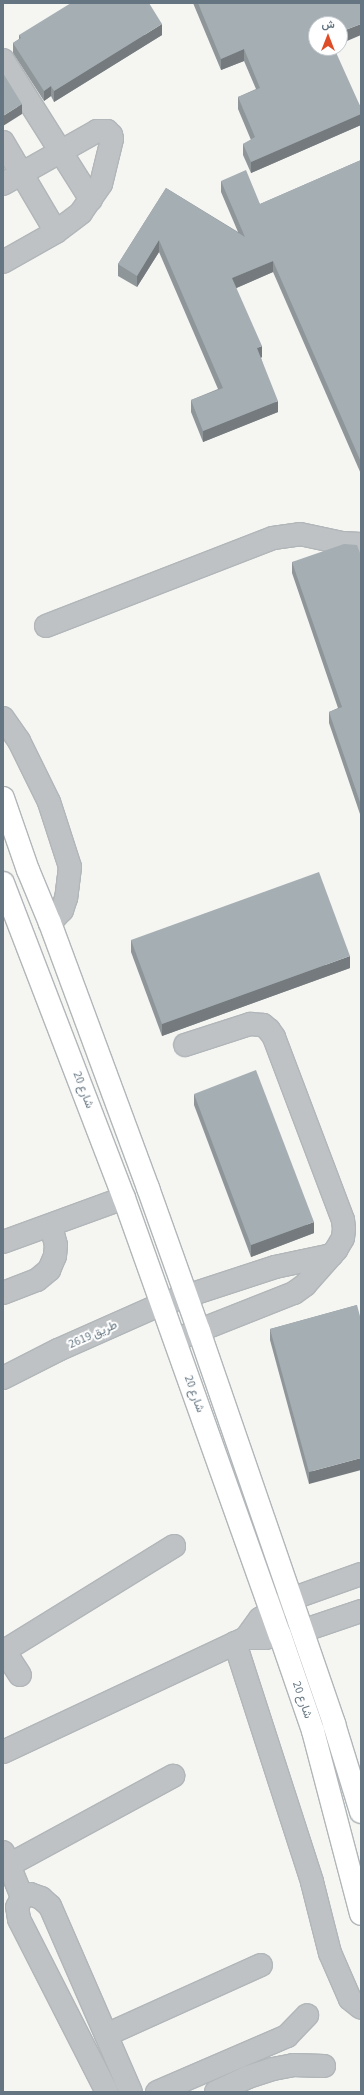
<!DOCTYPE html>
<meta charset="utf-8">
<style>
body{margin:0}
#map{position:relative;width:364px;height:2095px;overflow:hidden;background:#f5f5f1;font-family:"Source Sans 3",Vazirmatn,sans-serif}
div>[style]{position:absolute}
.roads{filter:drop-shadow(1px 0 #b1b6b9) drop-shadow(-1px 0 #b1b6b9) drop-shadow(0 1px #b1b6b9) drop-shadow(0 -1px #b1b6b9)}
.minor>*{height:22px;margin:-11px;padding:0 11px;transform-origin:11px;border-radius:11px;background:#bec2c5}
.major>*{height:22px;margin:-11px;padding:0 11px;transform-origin:11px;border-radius:11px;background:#fff}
.wall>*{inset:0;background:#8e969a}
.shaded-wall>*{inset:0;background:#747a7d}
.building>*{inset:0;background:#a5aeb3}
span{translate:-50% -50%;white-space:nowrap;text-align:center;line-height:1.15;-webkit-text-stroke:4px #fff;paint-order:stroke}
.street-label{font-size:12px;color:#657682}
.frame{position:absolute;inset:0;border:4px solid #657682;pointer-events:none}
.north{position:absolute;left:308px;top:16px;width:40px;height:40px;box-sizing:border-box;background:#fff;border:1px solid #c1c8cd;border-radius:50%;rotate:0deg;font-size:11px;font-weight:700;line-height:16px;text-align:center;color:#657682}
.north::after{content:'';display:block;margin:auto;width:14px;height:18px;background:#df4d28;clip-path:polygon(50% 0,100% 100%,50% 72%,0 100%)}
</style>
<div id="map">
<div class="roads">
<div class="minor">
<i style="left:3px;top:60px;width:165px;rotate:57.8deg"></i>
<i style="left:3px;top:142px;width:104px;rotate:59.5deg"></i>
<i style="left:3px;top:184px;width:108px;rotate:-29.4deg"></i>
<i style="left:97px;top:131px;width:10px"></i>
<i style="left:107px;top:131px;width:6px;rotate:45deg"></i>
<i style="left:111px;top:135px;width:4px;rotate:76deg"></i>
<i style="left:112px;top:139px;width:46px;rotate:103.7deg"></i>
<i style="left:101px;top:184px;width:35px;rotate:125deg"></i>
<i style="left:81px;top:213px;width:31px;rotate:143deg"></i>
<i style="left:56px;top:232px;width:61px;rotate:150.5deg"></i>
<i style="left:46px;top:626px;width:243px;rotate:-21.2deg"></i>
<i style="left:273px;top:538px;width:27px;rotate:-8deg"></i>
<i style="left:300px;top:534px;width:43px;rotate:12.1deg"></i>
<i style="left:342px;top:543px;width:19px;rotate:3deg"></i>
<i style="left:3px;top:718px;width:28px;rotate:55deg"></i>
<i style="left:19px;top:741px;width:68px;rotate:63.8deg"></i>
<i style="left:49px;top:802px;width:68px;rotate:72.1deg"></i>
<i style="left:70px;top:867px;width:31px;rotate:97deg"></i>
<i style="left:66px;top:898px;width:13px;rotate:108deg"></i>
<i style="left:62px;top:910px;width:18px;rotate:133deg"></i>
<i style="left:3px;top:1242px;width:129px;rotate:-20deg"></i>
<i style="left:3px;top:1293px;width:36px;rotate:-21deg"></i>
<i style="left:37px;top:1280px;width:16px;rotate:-40deg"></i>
<i style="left:49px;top:1270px;width:15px;rotate:-67deg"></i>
<i style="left:55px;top:1256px;width:11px;rotate:-85deg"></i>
<i style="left:56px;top:1245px;width:20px;rotate:-105deg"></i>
<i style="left:175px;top:1340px;width:128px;rotate:-21.6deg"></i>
<i style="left:294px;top:1293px;width:14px;rotate:-36deg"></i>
<i style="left:305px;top:1285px;width:47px;rotate:-48.5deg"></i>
<i style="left:336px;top:1250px;width:14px;rotate:-60deg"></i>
<i style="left:343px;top:1238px;width:9px;rotate:-84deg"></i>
<i style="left:344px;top:1229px;width:9px;rotate:-96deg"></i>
<i style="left:343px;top:1220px;width:196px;rotate:-110.7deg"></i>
<i style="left:274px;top:1037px;width:9px;rotate:-126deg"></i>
<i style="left:269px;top:1030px;width:8px;rotate:-140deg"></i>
<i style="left:263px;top:1025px;width:13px;rotate:-176deg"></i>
<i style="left:250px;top:1024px;width:68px;rotate:162.1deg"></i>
<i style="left:3px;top:1378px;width:62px;rotate:-27deg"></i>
<i style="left:58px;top:1350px;width:114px;rotate:-23.9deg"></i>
<i style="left:162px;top:1304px;width:119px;rotate:-18.1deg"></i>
<i style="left:275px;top:1267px;width:58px;rotate:-11.9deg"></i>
<i style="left:246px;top:1638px;width:24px;rotate:-54deg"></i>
<i style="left:260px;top:1619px;width:37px;rotate:-33deg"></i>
<i style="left:291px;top:1599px;width:74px;rotate:-19.7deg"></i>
<i style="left:235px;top:1643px;width:251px;rotate:72.1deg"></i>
<i style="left:312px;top:1882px;width:73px;rotate:75.8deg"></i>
<i style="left:330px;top:1953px;width:50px;rotate:66.5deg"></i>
<i style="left:350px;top:1999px;width:14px;rotate:39deg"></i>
<i style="left:3px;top:1649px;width:31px;rotate:57deg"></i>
<i style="left:4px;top:1651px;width:200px;rotate:-31.7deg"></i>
<i style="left:3px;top:1752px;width:268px;rotate:-25.1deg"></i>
<i style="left:246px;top:1638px;width:19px"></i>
<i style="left:265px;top:1638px;width:38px;rotate:-11deg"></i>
<i style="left:302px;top:1631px;width:62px;rotate:-18.7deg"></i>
<i style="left:3px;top:1852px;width:14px;rotate:65deg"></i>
<i style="left:9px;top:1865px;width:187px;rotate:-28.5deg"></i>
<i style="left:3px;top:1868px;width:7px;rotate:-27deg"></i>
<i style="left:9px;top:1865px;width:35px;rotate:68deg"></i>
<i style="left:106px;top:2035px;width:170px;rotate:-24.3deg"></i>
<i style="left:107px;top:2092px;width:194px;rotate:-117deg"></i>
<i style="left:19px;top:1919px;width:12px;rotate:-99deg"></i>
<i style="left:17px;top:1907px;width:10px;rotate:-61deg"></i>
<i style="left:22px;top:1898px;width:9px;rotate:-27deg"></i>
<i style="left:30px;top:1894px;width:12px;rotate:20deg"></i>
<i style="left:41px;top:1898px;width:12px;rotate:42deg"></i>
<i style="left:50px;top:1906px;width:203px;rotate:66.5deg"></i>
<i style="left:157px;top:2092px;width:142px;rotate:-23.3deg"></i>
<i style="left:287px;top:2036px;width:29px;rotate:-46deg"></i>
<i style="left:216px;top:2092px;width:35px;rotate:-25deg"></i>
<i style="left:248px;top:2077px;width:26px;rotate:-18deg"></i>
<i style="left:273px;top:2069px;width:20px;rotate:-11deg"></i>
<i style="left:293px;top:2065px;width:31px;rotate:2deg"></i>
</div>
<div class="major">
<i style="left:3px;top:798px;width:76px;rotate:70.9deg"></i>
<i style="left:28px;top:870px;width:57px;rotate:67.5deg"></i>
<i style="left:50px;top:923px;width:283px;rotate:69.7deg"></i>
<i style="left:148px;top:1188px;width:152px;rotate:70.4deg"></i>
<i style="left:199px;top:1331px;width:416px;rotate:71deg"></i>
<i style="left:334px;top:1724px;width:92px;rotate:72.9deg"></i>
<i style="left:3px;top:883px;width:337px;rotate:69deg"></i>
<i style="left:124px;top:1198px;width:464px;rotate:70.4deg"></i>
<i style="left:280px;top:1635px;width:102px;rotate:71deg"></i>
<i style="left:313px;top:1731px;width:189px;rotate:75.3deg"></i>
</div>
</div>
<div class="wall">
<i style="clip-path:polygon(193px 3px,361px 3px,316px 24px,361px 108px,361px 125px,251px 173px,243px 155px,243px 144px,251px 140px,238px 109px,238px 97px,256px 89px,244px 61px,221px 70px)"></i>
<i style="clip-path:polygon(19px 35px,162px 35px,54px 102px,51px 96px,44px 101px,13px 53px,13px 43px,19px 39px)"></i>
<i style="clip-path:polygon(361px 160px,361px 474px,273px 272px,236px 288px,262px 357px,261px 358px,278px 412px,203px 442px,191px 412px,191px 400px,218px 389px,159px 252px,137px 287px,118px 276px,118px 264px,166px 188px,238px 232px,221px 192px,221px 181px,260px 204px)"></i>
<i style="clip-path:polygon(361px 556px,361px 817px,329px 723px,329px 712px,338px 708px,292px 573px,292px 562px)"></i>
<i style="clip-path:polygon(131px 940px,350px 968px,162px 1036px,131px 952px)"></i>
<i style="clip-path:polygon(194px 1094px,314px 1233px,251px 1257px,194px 1105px)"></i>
<i style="clip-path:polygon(357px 1305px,309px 1484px,270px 1340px,270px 1329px)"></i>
</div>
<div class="shaded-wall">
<i style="clip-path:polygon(162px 24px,162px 35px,54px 102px,54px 91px)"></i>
<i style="clip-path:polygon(361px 24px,361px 35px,340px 44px,340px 32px)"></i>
<i style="clip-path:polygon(244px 49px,244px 61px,221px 70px,221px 59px)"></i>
<i style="clip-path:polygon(51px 86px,51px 96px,44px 101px,44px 91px)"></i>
<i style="clip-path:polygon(22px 104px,22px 114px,3px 126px,3px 116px)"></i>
<i style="clip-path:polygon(361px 114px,361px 125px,251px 173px,251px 162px)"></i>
<i style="clip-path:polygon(159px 240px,159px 252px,137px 287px,137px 276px)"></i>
<i style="clip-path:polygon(273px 261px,273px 272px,232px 290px,232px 278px)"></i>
<i style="clip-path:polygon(262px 346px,262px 357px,257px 359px,257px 348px)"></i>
<i style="clip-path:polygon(278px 401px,278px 412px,203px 442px,203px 431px)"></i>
<i style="clip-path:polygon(350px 956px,350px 968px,162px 1036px,162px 1024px)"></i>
<i style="clip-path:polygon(314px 1222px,314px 1233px,251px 1257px,251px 1245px)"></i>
<i style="clip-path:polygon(361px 1458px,361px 1470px,309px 1484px,309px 1472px)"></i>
</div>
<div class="building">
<i style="clip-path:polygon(71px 3px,149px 3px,162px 24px,54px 91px,51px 86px,44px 91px,13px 43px,21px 38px,19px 35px)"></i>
<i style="clip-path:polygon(198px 3px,361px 3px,361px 24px,340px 32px,340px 24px,316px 24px,316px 48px,334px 48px,361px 108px,361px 114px,251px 162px,243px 144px,255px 137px,238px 97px,260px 88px,244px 49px,221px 59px)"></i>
<i style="clip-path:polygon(3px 73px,22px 104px,3px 116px)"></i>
<i style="clip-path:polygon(361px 160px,361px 462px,273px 261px,232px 278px,262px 346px,257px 348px,278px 401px,203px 431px,191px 400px,223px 388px,159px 240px,137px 276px,118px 264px,166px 188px,245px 237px,221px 181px,246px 170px,260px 204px)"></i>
<i style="clip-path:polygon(344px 544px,357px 545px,361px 556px,361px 805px,329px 712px,342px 707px,292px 562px)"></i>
<i style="clip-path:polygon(319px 872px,350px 956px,162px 1024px,131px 940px)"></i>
<i style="clip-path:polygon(256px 1070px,314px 1222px,251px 1245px,194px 1094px)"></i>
<i style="clip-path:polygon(357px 1305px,361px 1320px,361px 1458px,309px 1472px,270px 1329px)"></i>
</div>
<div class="street-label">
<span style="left:83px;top:1090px;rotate:69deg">شارع 20</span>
<span style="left:93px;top:1335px;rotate:-24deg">طريق 2619</span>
<span style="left:194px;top:1394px;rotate:70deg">شارع 20</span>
<span style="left:302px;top:1700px;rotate:71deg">شارع 20</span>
</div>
<div class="frame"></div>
<div class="north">ش</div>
</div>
